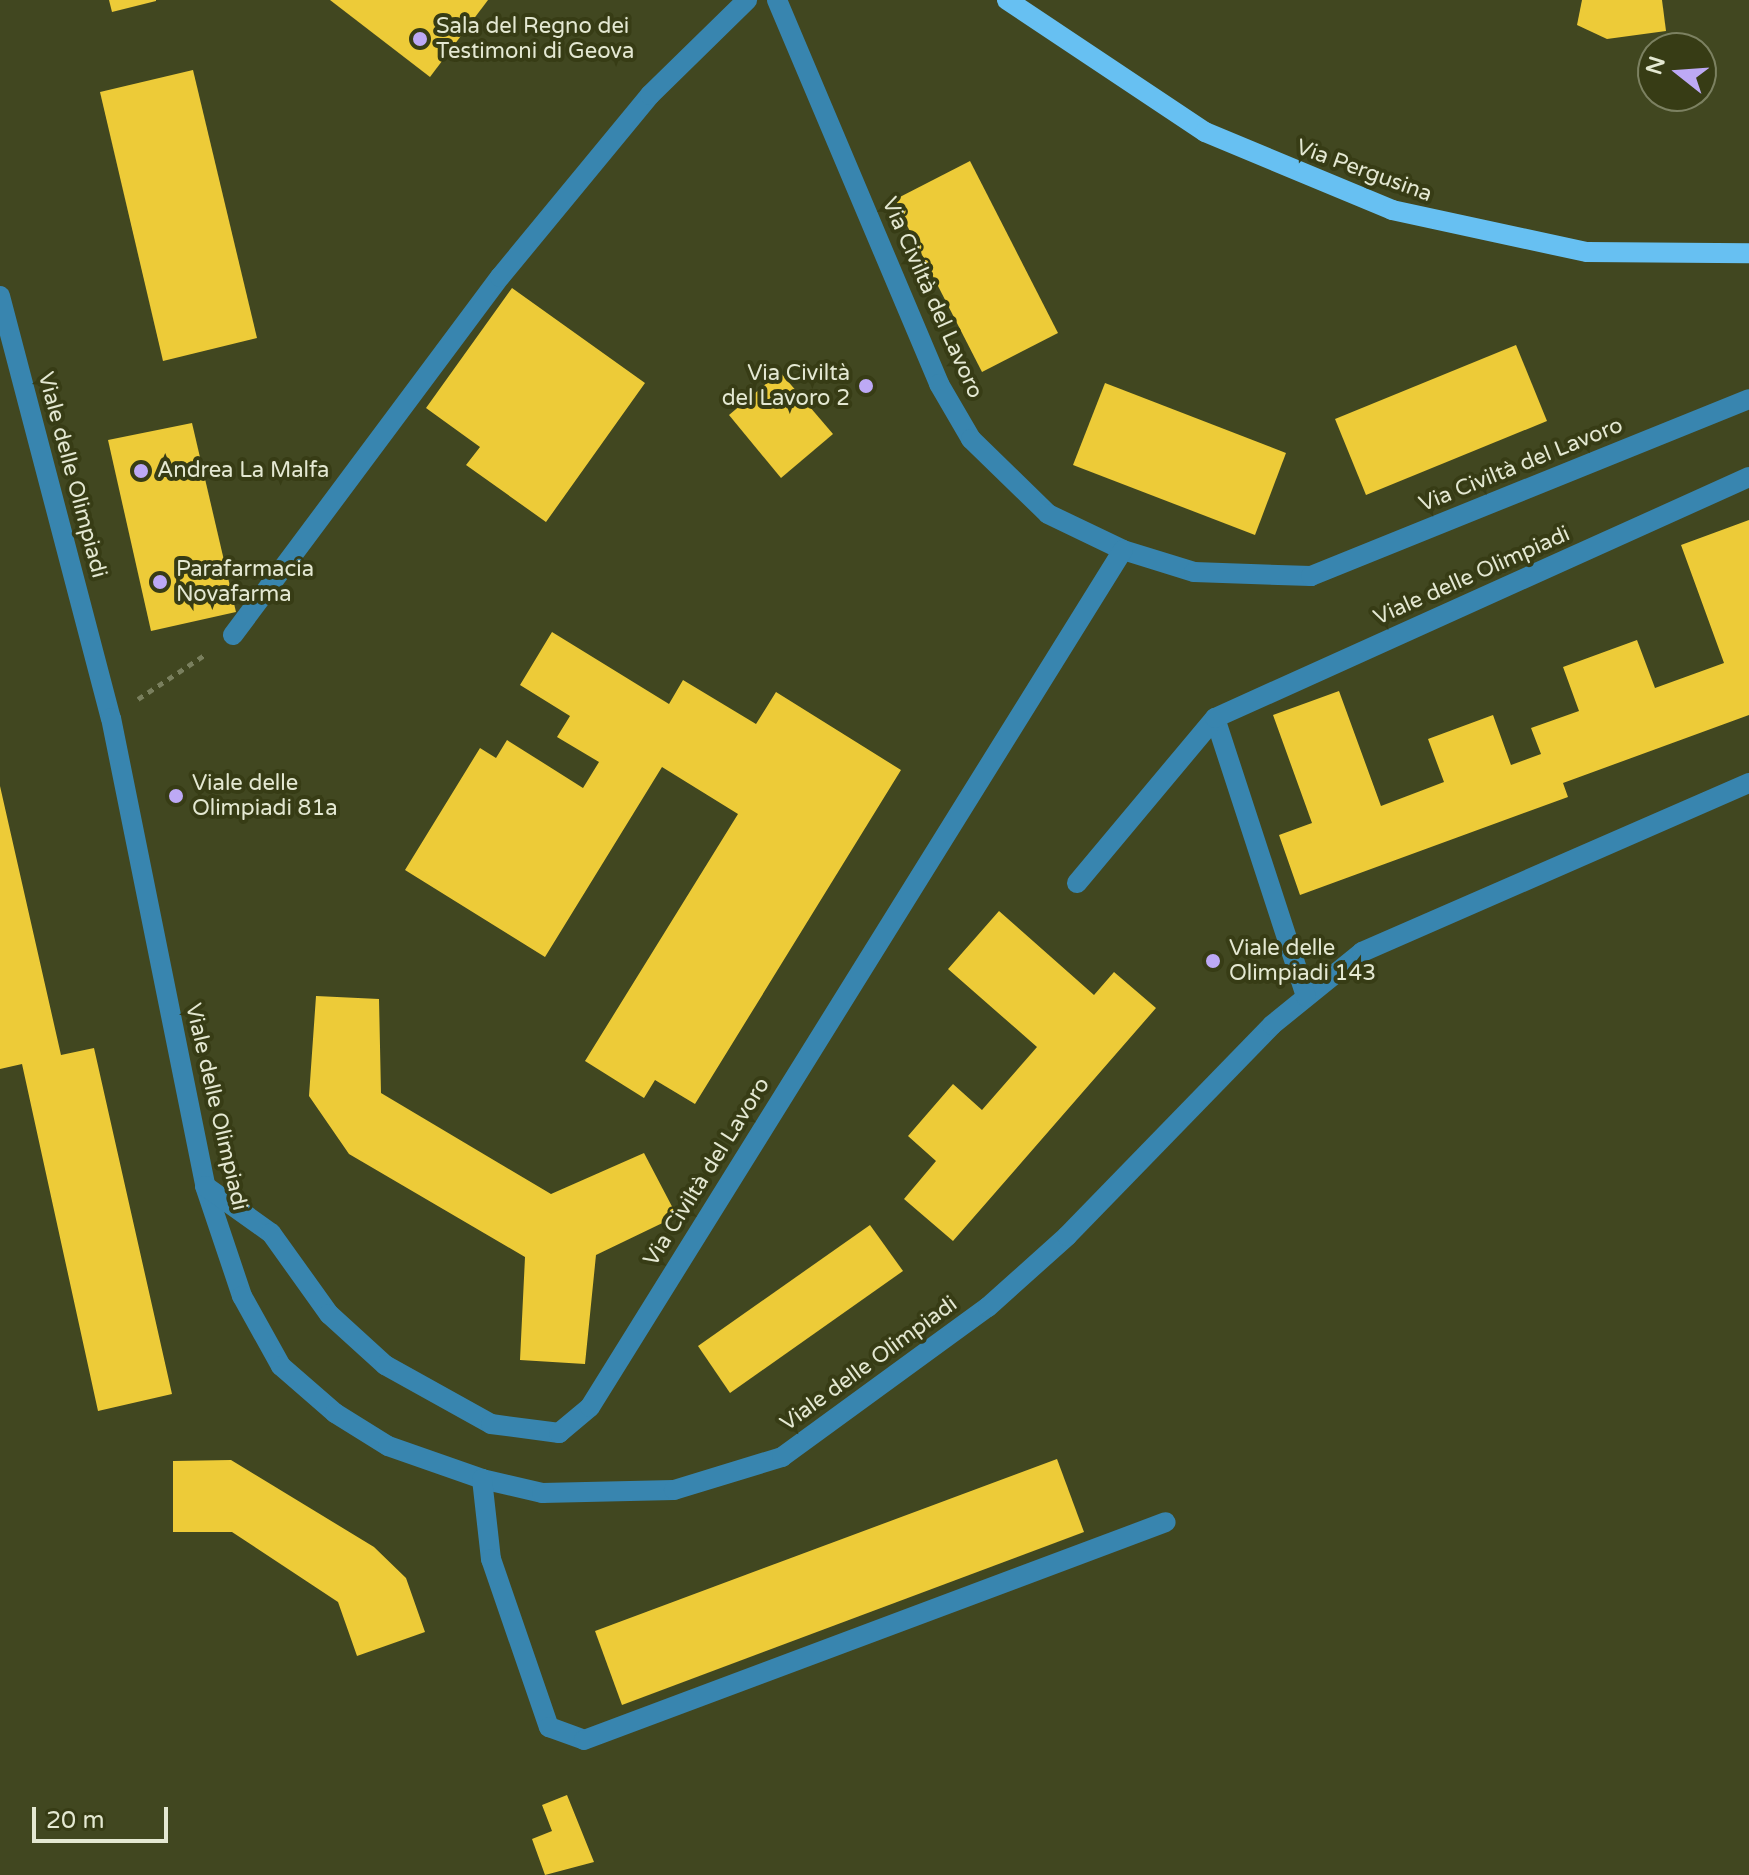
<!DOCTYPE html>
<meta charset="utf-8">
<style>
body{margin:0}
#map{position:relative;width:1749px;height:1875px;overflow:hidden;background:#414720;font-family:"Varela Round",sans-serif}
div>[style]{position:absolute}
.building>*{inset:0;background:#edcb38}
.path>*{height:5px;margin-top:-2.5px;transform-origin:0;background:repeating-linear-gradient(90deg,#797f5d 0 6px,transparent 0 12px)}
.minor>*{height:20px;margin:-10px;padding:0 10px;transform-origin:10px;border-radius:10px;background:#3885af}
.major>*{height:20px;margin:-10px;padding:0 10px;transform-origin:10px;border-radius:10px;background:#67c0f2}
.dots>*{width:22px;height:22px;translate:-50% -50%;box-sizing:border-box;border:4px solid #373c15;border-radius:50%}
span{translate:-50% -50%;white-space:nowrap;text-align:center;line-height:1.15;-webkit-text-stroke:8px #373c15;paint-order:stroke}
.poi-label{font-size:22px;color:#e4e8d2}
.left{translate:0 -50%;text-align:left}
.right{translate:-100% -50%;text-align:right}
.street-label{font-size:22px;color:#e4e8d2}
.north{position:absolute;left:1637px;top:32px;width:80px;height:80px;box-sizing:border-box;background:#373c15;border:2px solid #7c8161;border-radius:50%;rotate:287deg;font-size:22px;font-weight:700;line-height:32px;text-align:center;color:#e4e8d2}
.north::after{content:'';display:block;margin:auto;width:28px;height:36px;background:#bda9f5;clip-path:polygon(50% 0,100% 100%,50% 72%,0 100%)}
.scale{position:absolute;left:32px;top:1807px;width:136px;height:36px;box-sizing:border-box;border:4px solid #e4e8d2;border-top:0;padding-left:10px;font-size:24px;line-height:28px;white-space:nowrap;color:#e4e8d2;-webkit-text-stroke:6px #373c15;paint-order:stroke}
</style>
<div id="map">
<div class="building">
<i style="clip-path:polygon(109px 0,156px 0,156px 1px,112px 12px)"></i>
<i style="clip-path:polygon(330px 0,488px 0,430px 77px)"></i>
<i style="clip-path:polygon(1582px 0,1662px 0,1666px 31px,1607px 39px,1577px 25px)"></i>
<i style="clip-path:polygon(193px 70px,257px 338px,163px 361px,100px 92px)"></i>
<i style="clip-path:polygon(970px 161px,1058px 333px,982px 372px,894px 200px)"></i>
<i style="clip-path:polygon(512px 288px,645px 383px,546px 522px,466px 465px,480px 447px,426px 408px)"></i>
<i style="clip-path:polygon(1516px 345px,1547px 421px,1366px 495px,1335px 419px)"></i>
<i style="clip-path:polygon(780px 372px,833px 434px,781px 478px,729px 415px)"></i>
<i style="clip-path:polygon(1105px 383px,1286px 453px,1255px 535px,1073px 465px)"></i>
<i style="clip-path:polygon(192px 423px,236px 612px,151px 631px,108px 440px)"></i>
<i style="clip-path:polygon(1749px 520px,1749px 715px,1563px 783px,1568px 797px,1300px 895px,1279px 835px,1312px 823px,1273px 715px,1339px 691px,1381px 806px,1444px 782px,1428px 739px,1493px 715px,1511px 765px,1541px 754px,1531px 728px,1579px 711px,1563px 667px,1637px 640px,1655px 688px,1724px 663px,1681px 545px)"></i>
<i style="clip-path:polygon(552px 632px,669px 704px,683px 680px,756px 724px,776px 692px,901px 770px,695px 1104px,655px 1080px,644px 1098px,585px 1061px,738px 814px,662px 767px,545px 957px,405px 870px,480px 748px,496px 758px,507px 740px,583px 788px,599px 762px,557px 737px,570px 716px,520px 685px)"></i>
<i style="clip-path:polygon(0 786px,61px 1055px,94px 1048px,172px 1394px,98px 1411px,22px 1064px,0 1069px)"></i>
<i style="clip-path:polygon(999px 911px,1094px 995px,1114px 972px,1156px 1008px,953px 1241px,904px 1199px,936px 1161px,908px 1136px,953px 1084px,982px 1110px,1037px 1047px,948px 969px)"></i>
<i style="clip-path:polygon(316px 996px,379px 999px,381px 1093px,551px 1194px,644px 1153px,677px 1216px,596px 1255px,585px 1364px,520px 1360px,525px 1257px,349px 1154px,309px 1096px)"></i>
<i style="clip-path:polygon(870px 1225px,903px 1271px,730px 1393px,698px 1346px)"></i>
<i style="clip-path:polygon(1057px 1459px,1084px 1532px,622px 1705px,595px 1631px)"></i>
<i style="clip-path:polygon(231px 1460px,374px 1547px,406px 1578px,425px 1632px,357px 1656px,338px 1602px,232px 1532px,173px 1532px,173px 1461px)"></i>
<i style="clip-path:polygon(567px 1795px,594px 1862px,545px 1875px,532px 1839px,552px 1831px,542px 1805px)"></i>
</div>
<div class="path">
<i style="left:138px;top:699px;width:82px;rotate:-33.5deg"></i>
</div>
<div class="minor">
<i style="left:777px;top:0;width:417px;rotate:67.1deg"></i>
<i style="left:939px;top:384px;width:64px;rotate:59.8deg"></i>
<i style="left:971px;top:439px;width:107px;rotate:44.2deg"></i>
<i style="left:1048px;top:514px;width:83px;rotate:25.6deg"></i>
<i style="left:1123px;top:550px;width:74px;rotate:17.2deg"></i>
<i style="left:1194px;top:572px;width:117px;rotate:2deg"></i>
<i style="left:1311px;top:576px;width:472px;rotate:-22deg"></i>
<i style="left:0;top:296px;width:436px;rotate:75.3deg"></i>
<i style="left:111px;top:718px;width:477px;rotate:78.6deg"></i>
<i style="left:205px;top:1186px;width:116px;rotate:71.4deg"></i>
<i style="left:242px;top:1296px;width:80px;rotate:60.9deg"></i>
<i style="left:281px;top:1366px;width:72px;rotate:41deg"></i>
<i style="left:335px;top:1413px;width:62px;rotate:31.9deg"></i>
<i style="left:388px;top:1446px;width:100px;rotate:19.3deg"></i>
<i style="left:482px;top:1479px;width:62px;rotate:13.1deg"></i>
<i style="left:542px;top:1493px;width:132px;rotate:-1.3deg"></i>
<i style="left:674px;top:1490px;width:113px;rotate:-17deg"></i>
<i style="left:782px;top:1457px;width:255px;rotate:-36.1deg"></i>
<i style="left:988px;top:1307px;width:106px;rotate:-41.9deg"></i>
<i style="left:1067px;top:1236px;width:294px;rotate:-45.8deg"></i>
<i style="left:1272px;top:1025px;width:116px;rotate:-39deg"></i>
<i style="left:1362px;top:952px;width:422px;rotate:-23.6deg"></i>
<i style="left:233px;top:635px;width:447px;rotate:-53.3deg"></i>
<i style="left:500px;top:277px;width:236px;rotate:-50.5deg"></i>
<i style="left:650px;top:95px;width:136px;rotate:-44.4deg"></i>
<i style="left:1215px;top:718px;width:293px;rotate:71.9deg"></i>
<i style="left:1077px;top:883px;width:215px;rotate:-50.1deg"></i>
<i style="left:1215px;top:718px;width:586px;rotate:-24.29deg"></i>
<i style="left:205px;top:1186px;width:81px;rotate:35.5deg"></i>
<i style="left:271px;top:1233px;width:100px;rotate:54.4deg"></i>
<i style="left:329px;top:1314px;width:76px;rotate:42.3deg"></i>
<i style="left:385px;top:1365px;width:121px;rotate:29.1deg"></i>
<i style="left:491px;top:1424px;width:69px;rotate:7.5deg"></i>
<i style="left:559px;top:1433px;width:40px;rotate:-40deg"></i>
<i style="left:590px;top:1407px;width:1009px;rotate:-58.12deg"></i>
<i style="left:482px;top:1479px;width:81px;rotate:83.6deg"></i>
<i style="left:491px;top:1559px;width:178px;rotate:71deg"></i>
<i style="left:549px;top:1727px;width:37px;rotate:20deg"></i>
<i style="left:584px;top:1740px;width:621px;rotate:-20.53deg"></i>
</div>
<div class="major">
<i style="left:1007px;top:0;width:238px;rotate:33.7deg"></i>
<i style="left:1205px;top:132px;width:203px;rotate:22.6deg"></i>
<i style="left:1392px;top:210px;width:199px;rotate:12.2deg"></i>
<i style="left:1587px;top:252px;width:162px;rotate:0.4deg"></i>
</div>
<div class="dots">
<i style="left:420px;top:39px;background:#bda9f5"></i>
<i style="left:866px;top:386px;background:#bda9f5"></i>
<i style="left:141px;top:471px;background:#bda9f5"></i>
<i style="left:160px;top:582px;background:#bda9f5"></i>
<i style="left:176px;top:796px;background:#bda9f5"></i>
<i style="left:1213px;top:961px;background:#bda9f5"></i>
</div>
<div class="poi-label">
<span class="left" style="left:436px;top:39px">Sala del Regno dei<br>Testimoni di Geova</span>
<span class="right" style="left:850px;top:386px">Via Civiltà<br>del Lavoro 2</span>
<span class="left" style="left:157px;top:471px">Andrea La Malfa</span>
<span class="left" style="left:176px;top:582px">Parafarmacia<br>Novafarma</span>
<span class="left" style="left:192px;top:796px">Viale delle<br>Olimpiadi 81a</span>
<span class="left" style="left:1229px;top:961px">Viale delle<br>Olimpiadi 143</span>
</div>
<div class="street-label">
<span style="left:1364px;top:171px;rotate:20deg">Via Pergusina</span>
<span style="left:932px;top:298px;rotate:66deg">Via Civiltà del Lavoro</span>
<span style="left:1521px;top:465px;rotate:-22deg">Via Civiltà del Lavoro</span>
<span style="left:72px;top:475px;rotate:75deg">Viale delle Olimpiadi</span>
<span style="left:1472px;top:576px;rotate:-24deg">Viale delle Olimpiadi</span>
<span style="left:216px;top:1107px;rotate:77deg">Viale delle Olimpiadi</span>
<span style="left:707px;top:1172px;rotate:-58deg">Via Civiltà del Lavoro</span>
<span style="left:869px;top:1364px;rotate:-36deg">Viale delle Olimpiadi</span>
</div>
<div class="north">N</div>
<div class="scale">20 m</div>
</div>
